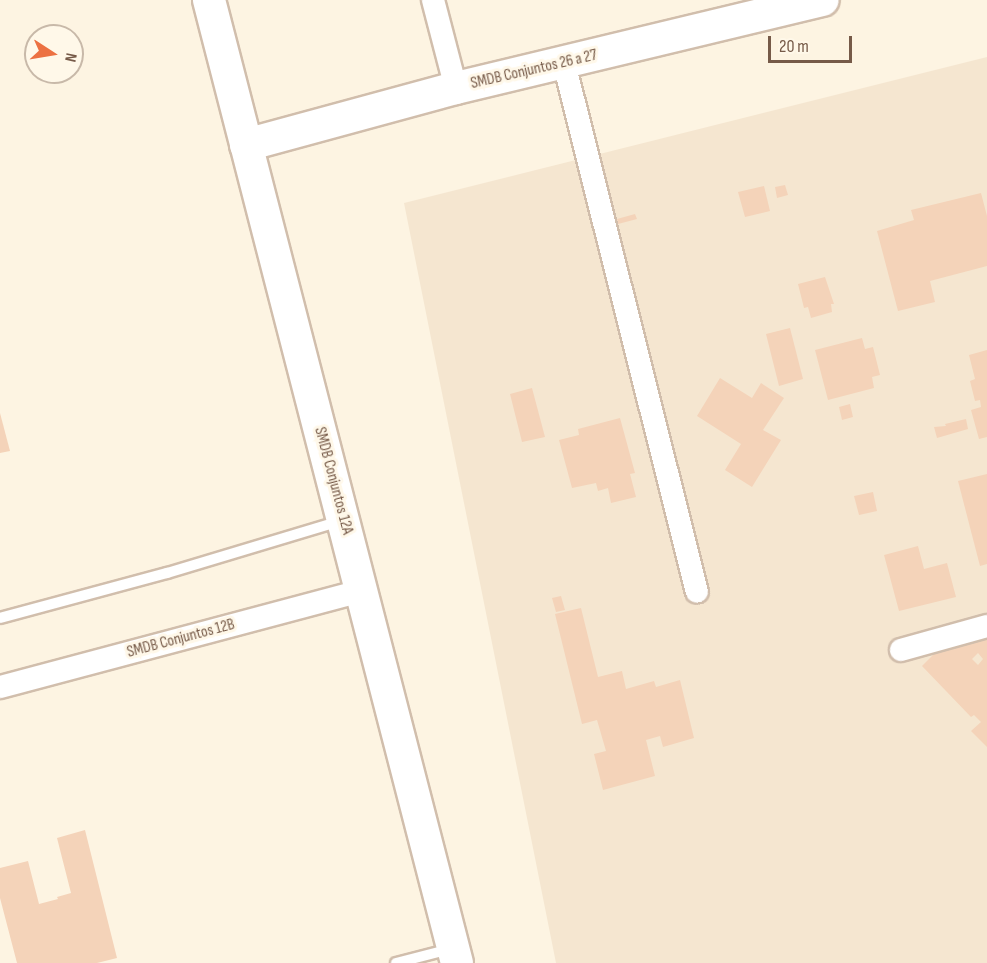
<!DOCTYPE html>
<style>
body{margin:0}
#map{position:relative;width:987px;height:963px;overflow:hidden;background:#fdf4e2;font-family:"Sofia Sans Condensed",sans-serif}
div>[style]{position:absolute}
.residential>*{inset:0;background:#f5e6d0}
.building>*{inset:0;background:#f4d3b9}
.roads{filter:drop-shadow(2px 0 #d1beac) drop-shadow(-2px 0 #d1beac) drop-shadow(0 2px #d1beac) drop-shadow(0 -2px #d1beac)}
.lane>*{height:10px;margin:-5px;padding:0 5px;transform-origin:5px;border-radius:5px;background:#fff}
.street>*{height:22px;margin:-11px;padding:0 11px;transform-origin:11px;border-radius:11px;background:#fff}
.secondary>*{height:32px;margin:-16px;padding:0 16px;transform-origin:16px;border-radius:16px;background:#fff}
span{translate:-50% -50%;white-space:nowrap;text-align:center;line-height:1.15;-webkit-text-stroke:6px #fff8e9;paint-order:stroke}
.street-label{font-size:16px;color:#765a48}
.north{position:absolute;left:24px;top:24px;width:60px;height:60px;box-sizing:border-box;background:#fff8e9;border:2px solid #c8b9a9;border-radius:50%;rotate:102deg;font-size:16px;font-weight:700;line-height:24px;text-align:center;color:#765a48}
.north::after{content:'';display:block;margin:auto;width:21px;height:27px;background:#ec7142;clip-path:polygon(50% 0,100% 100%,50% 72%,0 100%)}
.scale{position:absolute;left:768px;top:36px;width:84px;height:27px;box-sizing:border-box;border:3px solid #765a48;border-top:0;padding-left:8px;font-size:18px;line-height:21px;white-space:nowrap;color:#765a48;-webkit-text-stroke:4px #fff8e9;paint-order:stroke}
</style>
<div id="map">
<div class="residential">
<i style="clip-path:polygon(987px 57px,987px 963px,556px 963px,404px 203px)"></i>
</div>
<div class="building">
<i style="clip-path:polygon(785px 185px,788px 195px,777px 198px,775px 187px)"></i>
<i style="clip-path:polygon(764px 186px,770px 211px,745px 217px,738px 192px)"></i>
<i style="clip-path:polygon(981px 193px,987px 216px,987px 266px,930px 281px,935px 302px,898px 311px,877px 231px,914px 220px,911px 210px)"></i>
<i style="clip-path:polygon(635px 214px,637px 219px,618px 224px,617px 219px)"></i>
<i style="clip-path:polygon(825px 277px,834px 304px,831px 304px,832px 312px,811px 318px,808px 307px,804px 308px,798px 284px)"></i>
<i style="clip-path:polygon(790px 328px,803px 379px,779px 386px,766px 334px)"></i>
<i style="clip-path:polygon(862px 338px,865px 349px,873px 347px,880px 375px,872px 377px,874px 388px,828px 400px,815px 350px)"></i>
<i style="clip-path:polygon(987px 350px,987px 437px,979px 439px,971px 410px,981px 407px,980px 400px,975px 401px,970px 381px,975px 379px,969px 355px)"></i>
<i style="clip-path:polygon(720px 378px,752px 398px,761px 383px,784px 398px,763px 430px,781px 440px,752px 487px,725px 470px,741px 444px,697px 416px)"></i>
<i style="clip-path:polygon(532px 388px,545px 437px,522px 442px,510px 394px)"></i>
<i style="clip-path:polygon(850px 404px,853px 417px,842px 420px,839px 407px)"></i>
<i style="clip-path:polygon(0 413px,10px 451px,0 453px)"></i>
<i style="clip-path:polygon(620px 418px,635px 473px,630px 474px,636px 497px,611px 503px,608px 488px,598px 491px,596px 483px,572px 488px,559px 440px,579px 435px,578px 429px)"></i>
<i style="clip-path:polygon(966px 419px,968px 429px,937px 438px,934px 427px,946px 426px,945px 424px)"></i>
<i style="clip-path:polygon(987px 474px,987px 564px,980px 566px,958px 481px)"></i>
<i style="clip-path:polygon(873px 492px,877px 511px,859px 515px,854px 496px)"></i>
<i style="clip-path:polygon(918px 546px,924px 569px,947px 563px,956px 597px,899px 611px,884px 555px)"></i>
<i style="clip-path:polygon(561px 596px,565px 610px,556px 612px,552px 598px)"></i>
<i style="clip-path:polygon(581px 608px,598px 677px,622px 671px,626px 689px,654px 681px,656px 687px,680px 680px,694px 738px,663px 747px,660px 736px,646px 740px,655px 776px,603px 790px,594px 754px,606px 751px,597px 720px,582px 724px,555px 614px)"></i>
<i style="clip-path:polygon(evenodd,983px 633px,987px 638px,987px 747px,971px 731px,981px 722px,974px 715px,971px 717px,922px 666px,948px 640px,983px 633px,978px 653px,983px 659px,978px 665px,972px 659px,978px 653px)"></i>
<i style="clip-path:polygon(85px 830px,117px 958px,97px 963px,17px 963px,0 898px,0 868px,28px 861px,39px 904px,58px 899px,57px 897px,71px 893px,57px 838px)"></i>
</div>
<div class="roads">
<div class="lane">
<i style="left:0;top:618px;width:173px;rotate:-15.1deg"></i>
<i style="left:167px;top:573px;width:181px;rotate:-16.7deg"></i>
<i style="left:396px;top:963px;width:56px;rotate:-14.5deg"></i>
</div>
<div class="street">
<i style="left:433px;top:0;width:91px;rotate:75.4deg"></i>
<i style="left:564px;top:63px;width:545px;rotate:75.89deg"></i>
<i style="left:901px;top:650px;width:89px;rotate:-15.6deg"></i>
<i style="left:0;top:687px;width:375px;rotate:-14.9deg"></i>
</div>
<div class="secondary">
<i style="left:209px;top:0;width:994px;rotate:75.56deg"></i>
<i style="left:246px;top:145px;width:218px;rotate:-15.2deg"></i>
<i style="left:456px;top:88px;width:377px;rotate:-13.5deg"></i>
</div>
</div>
<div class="street-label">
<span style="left:534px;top:70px;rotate:-13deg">SMDB Conjuntos 26 a 27</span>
<span style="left:333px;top:481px;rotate:75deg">SMDB Conjuntos 12A</span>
<span style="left:181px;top:639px;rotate:-15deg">SMDB Conjuntos 12B</span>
</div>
<div class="north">N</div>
<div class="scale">20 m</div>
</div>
